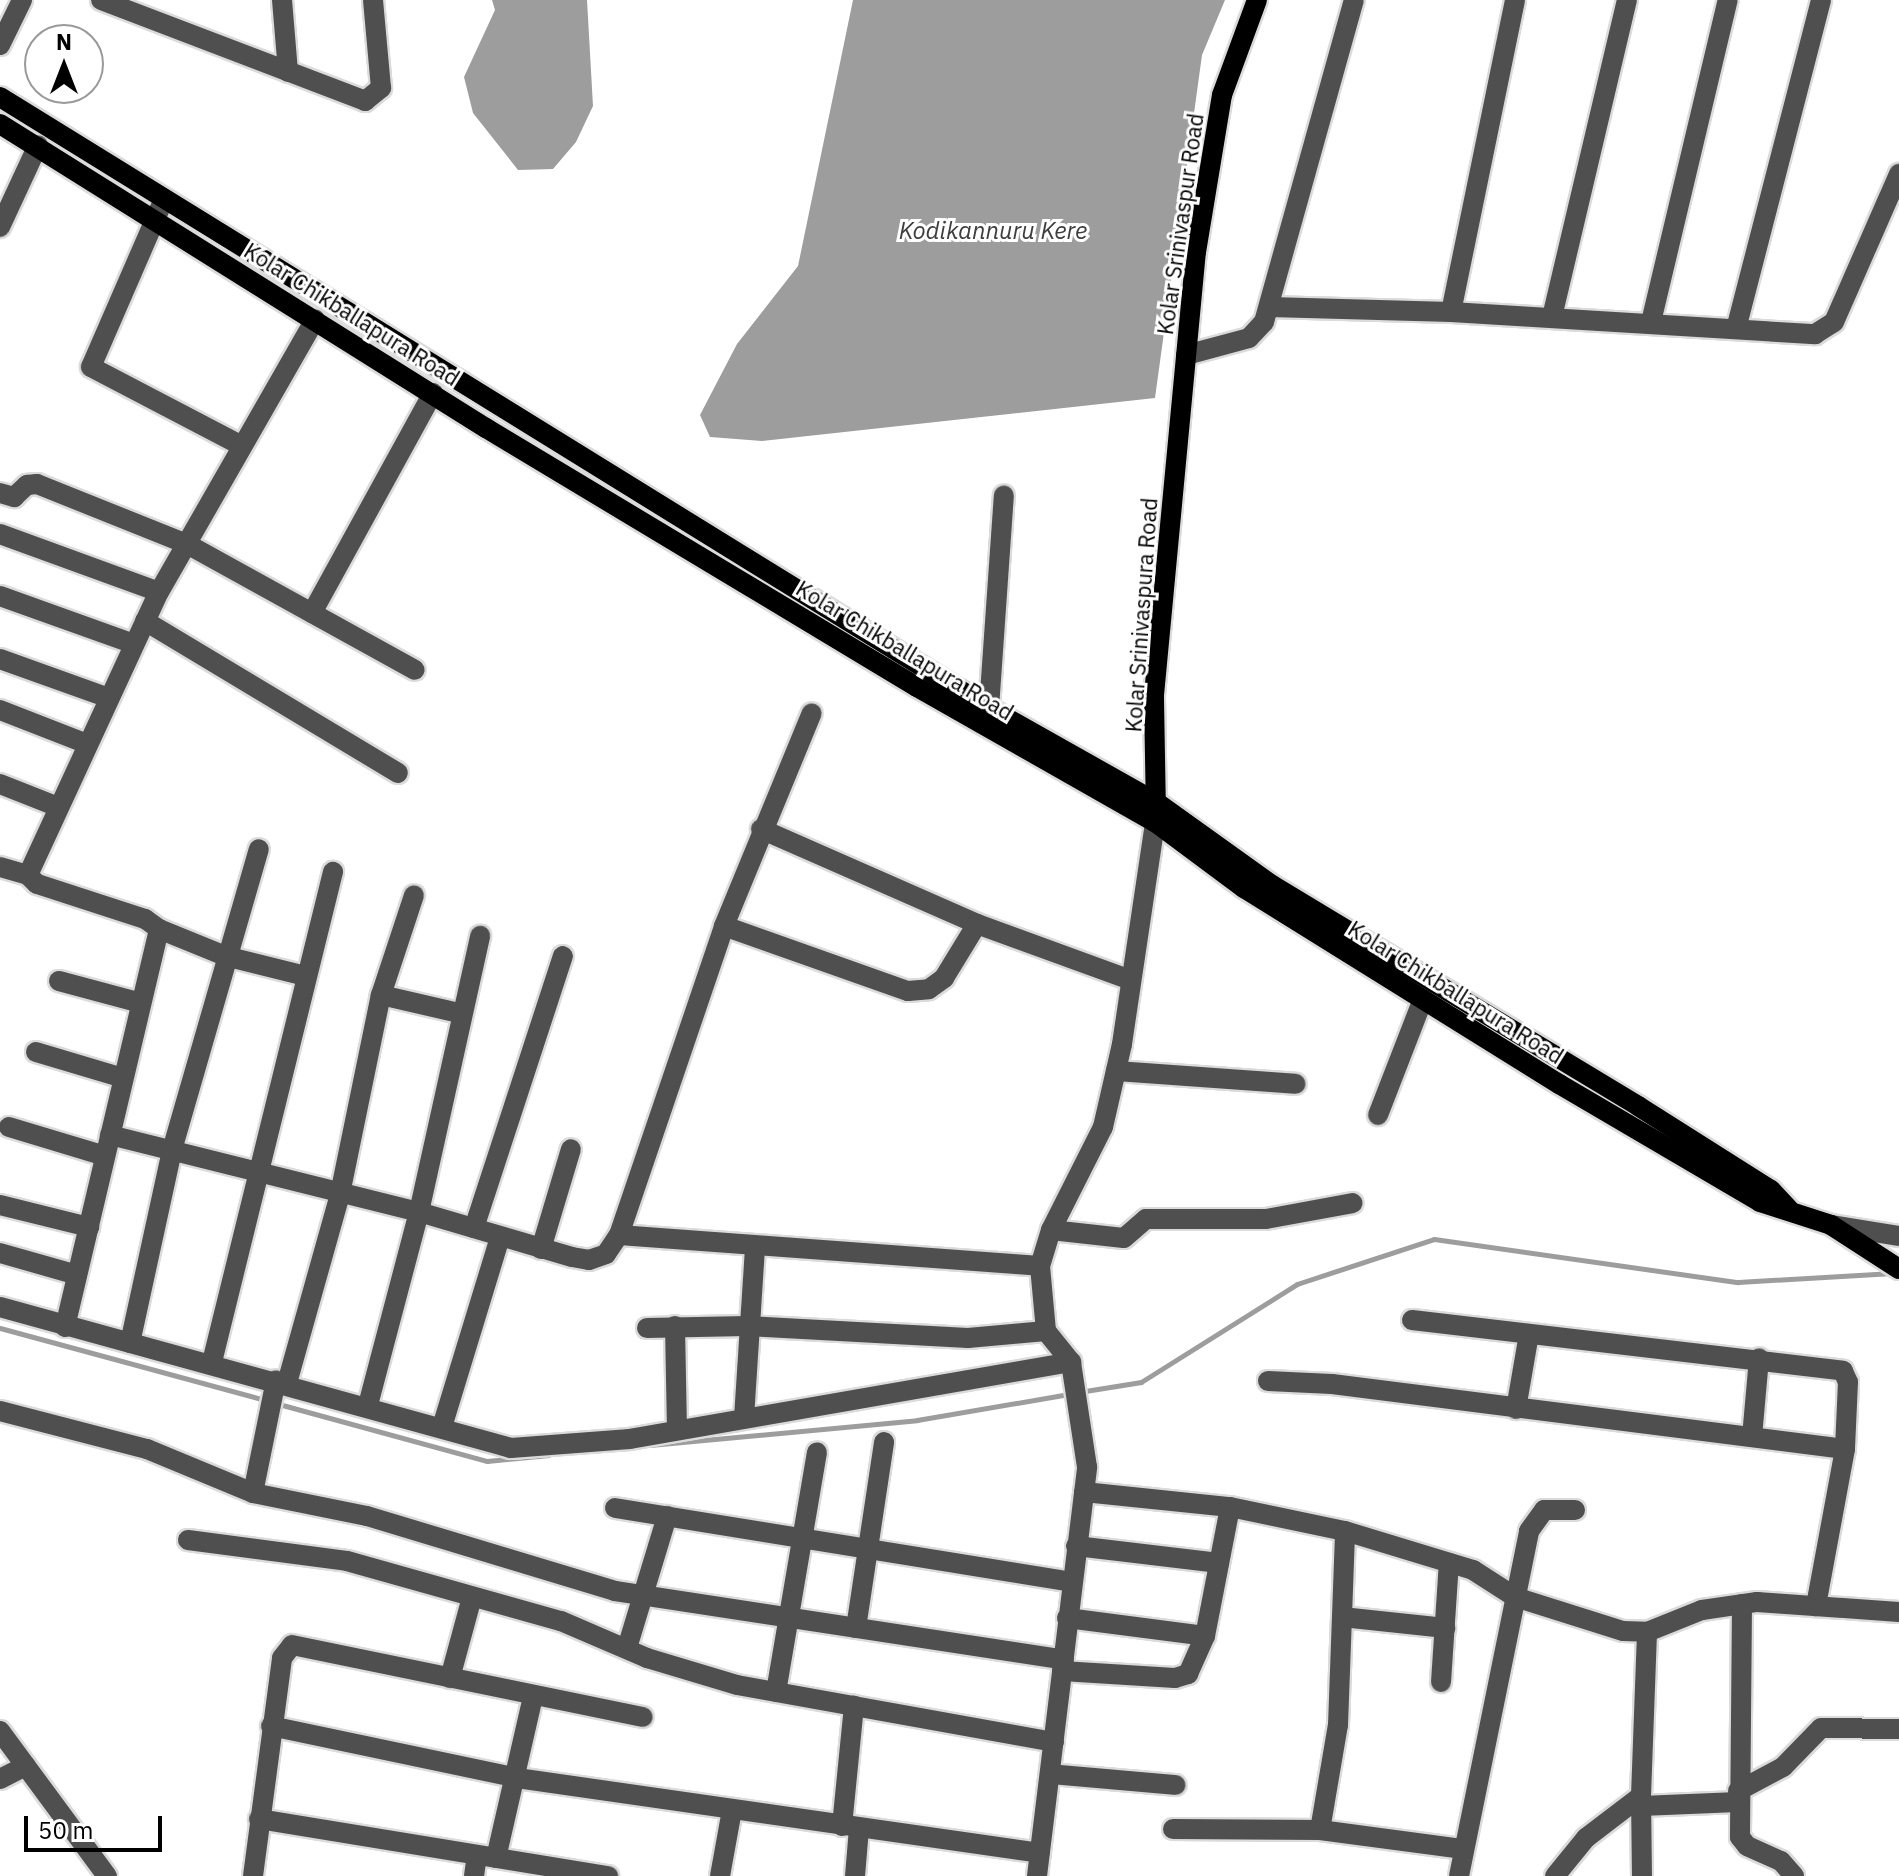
<!DOCTYPE html>
<style>
body{margin:0}
#map{position:relative;width:1899px;height:1876px;overflow:hidden;background:#fff;font-family:"IBM Plex Sans",sans-serif}
div>[style]{position:absolute}
.water>*{inset:0;background:#9d9d9d}
.stream>*{height:5px;margin:-2.5px;padding:0 2.5px;transform-origin:2.5px;border-radius:2.5px;background:#9d9d9d}
.roads{filter:drop-shadow(2px 0 #dbdbdb) drop-shadow(-2px 0 #dbdbdb) drop-shadow(0 2px #dbdbdb) drop-shadow(0 -2px #dbdbdb)}
.minor>*{height:20px;margin:-10px;padding:0 10px;transform-origin:10px;border-radius:10px;background:#4f4f4f}
.major>*{height:20px;margin:-10px;padding:0 10px;transform-origin:10px;border-radius:10px;background:#000}
span{translate:-50% -50%;white-space:nowrap;text-align:center;line-height:1.15;-webkit-text-stroke:6px #fff;paint-order:stroke}
.street-label{font-size:22px;color:#000}
.water-label{font-size:24px;color:#3e3e3e;font-style:italic}
.north{position:absolute;left:24px;top:24px;width:80px;height:80px;box-sizing:border-box;background:#fff;border:2px solid #999;border-radius:50%;rotate:0deg;font-size:22px;font-weight:700;line-height:32px;text-align:center;color:#000}
.north::after{content:'';display:block;margin:auto;width:28px;height:36px;background:#000;clip-path:polygon(50% 0,100% 100%,50% 72%,0 100%)}
.scale{position:absolute;left:24px;top:1816px;width:138px;height:36px;box-sizing:border-box;border:4px solid #000;border-top:0;padding-left:10px;font-size:24px;line-height:28px;white-space:nowrap;color:#000;-webkit-text-stroke:6px #fff;paint-order:stroke}
</style>
<div id="map">
<div class="water">
<i style="clip-path:polygon(492px 0,587px 0,593px 106px,576px 142px,553px 169px,518px 170px,473px 113px,464px 77px,495px 10px)"></i>
<i style="clip-path:polygon(853px 0,1225px 0,1202px 55px,1155px 398px,762px 441px,710px 437px,700px 415px,737px 344px,798px 266px)"></i>
</div>
<div class="stream">
<i style="left:0;top:1328px;width:275px;rotate:15.2deg"></i>
<i style="left:1079px;top:1392px;width:63px;rotate:-9.2deg"></i>
<i style="left:1141px;top:1382px;width:184px;rotate:-32.1deg"></i>
<i style="left:1297px;top:1284px;width:144px;rotate:-18.2deg"></i>
<i style="left:1434px;top:1239px;width:307px;rotate:8.1deg"></i>
<i style="left:1738px;top:1282px;width:155px;rotate:-3.3deg"></i>
<i style="left:275px;top:1403px;width:220px;rotate:15.3deg"></i>
<i style="left:487px;top:1461px;width:62px;rotate:-5.5deg"></i>
<i style="left:650px;top:1445px;width:268px;rotate:-5.3deg"></i>
<i style="left:917px;top:1420px;width:154px;rotate:-9.7deg"></i>
</div>
<div class="roads">
<div class="minor">
<i style="left:101px;top:0;width:283px;rotate:20.9deg"></i>
<i style="left:365px;top:101px;width:21px;rotate:-39deg"></i>
<i style="left:381px;top:88px;width:88px;rotate:-95.2deg"></i>
<i style="left:282px;top:0;width:72px;rotate:85.2deg"></i>
<i style="left:0;top:45px;width:50px;rotate:-63.9deg"></i>
<i style="left:164px;top:199px;width:183px;rotate:113.5deg"></i>
<i style="left:91px;top:367px;width:170px;rotate:27.6deg"></i>
<i style="left:0;top:227px;width:90px;rotate:-65.1deg"></i>
<i style="left:1270px;top:307px;width:181px;rotate:1.6deg"></i>
<i style="left:1451px;top:312px;width:365px;rotate:3.5deg"></i>
<i style="left:1815px;top:334px;width:22px;rotate:-32deg"></i>
<i style="left:1834px;top:322px;width:162px;rotate:-66.3deg"></i>
<i style="left:1451px;top:312px;width:318px;rotate:-78.4deg"></i>
<i style="left:1552px;top:317px;width:326px;rotate:-76.7deg"></i>
<i style="left:1651px;top:322px;width:331px;rotate:-76.6deg"></i>
<i style="left:1736px;top:329px;width:340px;rotate:-75.5deg"></i>
<i style="left:1186px;top:355px;width:65px;rotate:-15.1deg"></i>
<i style="left:1249px;top:338px;width:22px;rotate:-47deg"></i>
<i style="left:1264px;top:322px;width:334px;rotate:-74.4deg"></i>
<i style="left:0;top:493px;width:15px;rotate:16deg"></i>
<i style="left:14px;top:497px;width:18px;rotate:-43deg"></i>
<i style="left:27px;top:485px;width:10px;rotate:-6deg"></i>
<i style="left:37px;top:484px;width:162px;rotate:21.8deg"></i>
<i style="left:187px;top:544px;width:260px;rotate:28.9deg"></i>
<i style="left:0;top:534px;width:169px;rotate:20deg"></i>
<i style="left:0;top:596px;width:142px;rotate:19.7deg"></i>
<i style="left:312px;top:613px;width:251px;rotate:-61.2deg"></i>
<i style="left:145px;top:621px;width:295px;rotate:31deg"></i>
<i style="left:0;top:659px;width:116px;rotate:19.7deg"></i>
<i style="left:989px;top:708px;width:213px;rotate:-86deg"></i>
<i style="left:0;top:710px;width:93px;rotate:21.3deg"></i>
<i style="left:0;top:784px;width:62px;rotate:21.6deg"></i>
<i style="left:761px;top:829px;width:236px;rotate:23.7deg"></i>
<i style="left:977px;top:924px;width:161px;rotate:20deg"></i>
<i style="left:0;top:867px;width:29px;rotate:16deg"></i>
<i style="left:724px;top:926px;width:195px;rotate:19.5deg"></i>
<i style="left:908px;top:991px;width:21px;rotate:-5deg"></i>
<i style="left:929px;top:989px;width:19px;rotate:-36deg"></i>
<i style="left:944px;top:978px;width:63px;rotate:-58.6deg"></i>
<i style="left:159px;top:929px;width:71px;rotate:22.2deg"></i>
<i style="left:225px;top:956px;width:83px;rotate:13.9deg"></i>
<i style="left:59px;top:981px;width:85px;rotate:15deg"></i>
<i style="left:381px;top:995px;width:80px;rotate:13deg"></i>
<i style="left:36px;top:1052px;width:91px;rotate:16.6deg"></i>
<i style="left:1116px;top:1071px;width:180px;rotate:4.1deg"></i>
<i style="left:1378px;top:1115px;width:124px;rotate:-68.8deg"></i>
<i style="left:9px;top:1127px;width:100px;rotate:16.8deg"></i>
<i style="left:110px;top:1135px;width:318px;rotate:14deg"></i>
<i style="left:419px;top:1212px;width:159px;rotate:16.4deg"></i>
<i style="left:572px;top:1257px;width:17px;rotate:10deg"></i>
<i style="left:589px;top:1260px;width:18px;rotate:-19deg"></i>
<i style="left:606px;top:1254px;width:23px;rotate:-56deg"></i>
<i style="left:619px;top:1235px;width:326px;rotate:-71.2deg"></i>
<i style="left:724px;top:926px;width:230px;rotate:-67.6deg"></i>
<i style="left:0;top:1205px;width:92px;rotate:13.9deg"></i>
<i style="left:1831px;top:1225px;width:69px;rotate:9.2deg"></i>
<i style="left:474px;top:1228px;width:286px;rotate:-71.9deg"></i>
<i style="left:1051px;top:1230px;width:73px;rotate:6.3deg"></i>
<i style="left:1124px;top:1238px;width:29px;rotate:-41deg"></i>
<i style="left:1146px;top:1219px;width:120px"></i>
<i style="left:1266px;top:1219px;width:88px;rotate:-10.4deg"></i>
<i style="left:619px;top:1235px;width:422px;rotate:4.2deg"></i>
<i style="left:541px;top:1249px;width:104px;rotate:-73.3deg"></i>
<i style="left:0;top:1253px;width:80px;rotate:15.9deg"></i>
<i style="left:0;top:1307px;width:530px;rotate:15.43deg"></i>
<i style="left:511px;top:1448px;width:119px;rotate:-4.3deg"></i>
<i style="left:630px;top:1439px;width:448px;rotate:-9.9deg"></i>
<i style="left:1412px;top:1320px;width:434px;rotate:6.7deg"></i>
<i style="left:1843px;top:1371px;width:12px;rotate:66deg"></i>
<i style="left:1848px;top:1382px;width:67px;rotate:92.6deg"></i>
<i style="left:1845px;top:1449px;width:160px;rotate:100.5deg"></i>
<i style="left:675px;top:1326px;width:104px;rotate:88.9deg"></i>
<i style="left:65px;top:1327px;width:409px;rotate:-76.7deg"></i>
<i style="left:159px;top:929px;width:17px;rotate:-144deg"></i>
<i style="left:145px;top:919px;width:114px;rotate:-162deg"></i>
<i style="left:37px;top:884px;width:13px;rotate:-135deg"></i>
<i style="left:28px;top:875px;width:312px;rotate:-65.2deg"></i>
<i style="left:159px;top:592px;width:314px;rotate:-60.2deg"></i>
<i style="left:647px;top:1328px;width:100px;rotate:-1.1deg"></i>
<i style="left:747px;top:1326px;width:221px;rotate:3.1deg"></i>
<i style="left:968px;top:1338px;width:78px;rotate:-5.1deg"></i>
<i style="left:130px;top:1343px;width:198px;rotate:-77.7deg"></i>
<i style="left:172px;top:1150px;width:313px;rotate:-73.9deg"></i>
<i style="left:212px;top:1362px;width:505px;rotate:-76.13deg"></i>
<i style="left:1268px;top:1381px;width:64px;rotate:2.7deg"></i>
<i style="left:1332px;top:1384px;width:517px;rotate:7.22deg"></i>
<i style="left:287px;top:1383px;width:196px;rotate:-74.3deg"></i>
<i style="left:340px;top:1194px;width:203px;rotate:-78.4deg"></i>
<i style="left:381px;top:995px;width:105px;rotate:-71.7deg"></i>
<i style="left:368px;top:1405px;width:200px;rotate:-75.2deg"></i>
<i style="left:419px;top:1212px;width:283px;rotate:-77.5deg"></i>
<i style="left:1516px;top:1409px;width:76px;rotate:-80.2deg"></i>
<i style="left:0;top:1411px;width:152px;rotate:14.5deg"></i>
<i style="left:147px;top:1449px;width:115px;rotate:22.5deg"></i>
<i style="left:253px;top:1493px;width:116px;rotate:11.4deg"></i>
<i style="left:367px;top:1516px;width:259px;rotate:16.8deg"></i>
<i style="left:615px;top:1591px;width:454px;rotate:8.7deg"></i>
<i style="left:744px;top:1418px;width:171px;rotate:-86.3deg"></i>
<i style="left:442px;top:1427px;width:199px;rotate:-73deg"></i>
<i style="left:1752px;top:1437px;width:79px;rotate:-84.9deg"></i>
<i style="left:1084px;top:1492px;width:147px;rotate:5.9deg"></i>
<i style="left:1230px;top:1507px;width:117px;rotate:11.8deg"></i>
<i style="left:1345px;top:1531px;width:134px;rotate:16.9deg"></i>
<i style="left:1473px;top:1570px;width:50px;rotate:32.7deg"></i>
<i style="left:1515px;top:1597px;width:113px;rotate:17.5deg"></i>
<i style="left:1623px;top:1631px;width:24px;rotate:2deg"></i>
<i style="left:1647px;top:1632px;width:59px;rotate:-21.8deg"></i>
<i style="left:1702px;top:1610px;width:56px;rotate:-8.3deg"></i>
<i style="left:1757px;top:1602px;width:142px;rotate:4deg"></i>
<i style="left:253px;top:1493px;width:115px;rotate:-78.5deg"></i>
<i style="left:615px;top:1508px;width:461px;rotate:9.2deg"></i>
<i style="left:188px;top:1540px;width:160px;rotate:7.5deg"></i>
<i style="left:347px;top:1561px;width:222px;rotate:15.7deg"></i>
<i style="left:561px;top:1621px;width:94px;rotate:23.3deg"></i>
<i style="left:647px;top:1658px;width:94px;rotate:16.7deg"></i>
<i style="left:737px;top:1685px;width:322px;rotate:10.2deg"></i>
<i style="left:1076px;top:1546px;width:144px;rotate:6.8deg"></i>
<i style="left:1742px;top:1604px;width:233px;rotate:90.5deg"></i>
<i style="left:1740px;top:1837px;width:11px;rotate:52deg"></i>
<i style="left:1747px;top:1846px;width:37px;rotate:24deg"></i>
<i style="left:1781px;top:1861px;width:20px;rotate:49deg"></i>
<i style="left:1342px;top:1617px;width:104px;rotate:6.1deg"></i>
<i style="left:1067px;top:1618px;width:139px;rotate:7.4deg"></i>
<i style="left:856px;top:1628px;width:188px;rotate:-81.4deg"></i>
<i style="left:627px;top:1648px;width:138px;rotate:-73.1deg"></i>
<i style="left:1062px;top:1671px;width:113px;rotate:3.5deg"></i>
<i style="left:1175px;top:1678px;width:14px;rotate:-17deg"></i>
<i style="left:1188px;top:1674px;width:42px;rotate:-65.9deg"></i>
<i style="left:1205px;top:1636px;width:131px;rotate:-79deg"></i>
<i style="left:450px;top:1678px;width:84px;rotate:-74.8deg"></i>
<i style="left:1441px;top:1682px;width:119px;rotate:-86.2deg"></i>
<i style="left:776px;top:1692px;width:243px;rotate:-80.3deg"></i>
<i style="left:271px;top:1726px;width:251px;rotate:11.9deg"></i>
<i style="left:517px;top:1778px;width:528px;rotate:8.16deg"></i>
<i style="left:0;top:1731px;width:180px;rotate:53.6deg"></i>
<i style="left:1050px;top:1774px;width:126px;rotate:5deg"></i>
<i style="left:0;top:1779px;width:29px;rotate:-27deg"></i>
<i style="left:1738px;top:1791px;width:51px;rotate:-28.1deg"></i>
<i style="left:1783px;top:1767px;width:54px;rotate:-45.7deg"></i>
<i style="left:1821px;top:1728px;width:78px;rotate:0.7deg"></i>
<i style="left:1641px;top:1796px;width:80px;rotate:89.3deg"></i>
<i style="left:1641px;top:1806px;width:97px;rotate:-2.4deg"></i>
<i style="left:259px;top:1819px;width:354px;rotate:9.3deg"></i>
<i style="left:842px;top:1826px;width:121px;rotate:-84.3deg"></i>
<i style="left:1173px;top:1829px;width:147px;rotate:0.4deg"></i>
<i style="left:1320px;top:1830px;width:143px;rotate:7.6deg"></i>
<i style="left:1320px;top:1830px;width:107px;rotate:-80.3deg"></i>
<i style="left:1338px;top:1725px;width:194px;rotate:-87.9deg"></i>
<i style="left:496px;top:1858px;width:165px;rotate:-77.1deg"></i>
<i style="left:253px;top:1876px;width:220px;rotate:-82.4deg"></i>
<i style="left:282px;top:1658px;width:16px;rotate:-52deg"></i>
<i style="left:292px;top:1645px;width:358px;rotate:11.6deg"></i>
<i style="left:474px;top:1876px;width:21px;rotate:-82deg"></i>
<i style="left:720px;top:1876px;width:67px;rotate:-79.7deg"></i>
<i style="left:855px;top:1876px;width:48px;rotate:-85.2deg"></i>
<i style="left:1037px;top:1876px;width:412px;rotate:-83deg"></i>
<i style="left:1087px;top:1467px;width:106px;rotate:-98.7deg"></i>
<i style="left:1071px;top:1362px;width:40px;rotate:-129deg"></i>
<i style="left:1046px;top:1331px;width:65px;rotate:-95.3deg"></i>
<i style="left:1040px;top:1266px;width:38px;rotate:-73deg"></i>
<i style="left:1051px;top:1230px;width:115px;rotate:-63.2deg"></i>
<i style="left:1103px;top:1127px;width:85px;rotate:-77.1deg"></i>
<i style="left:1122px;top:1044px;width:224px;rotate:-81.5deg"></i>
<i style="left:1459px;top:1876px;width:352px;rotate:-78.5deg"></i>
<i style="left:1529px;top:1531px;width:26px;rotate:-54deg"></i>
<i style="left:1544px;top:1510px;width:31px"></i>
<i style="left:1555px;top:1876px;width:49px;rotate:-50.8deg"></i>
<i style="left:1586px;top:1838px;width:69px;rotate:-37.4deg"></i>
<i style="left:1641px;top:1796px;width:164px;rotate:-87.9deg"></i>
</div>
<div class="major">
<i style="left:0;top:97px;width:1163px;rotate:31.71deg"></i>
<i style="left:989px;top:708px;width:192px;rotate:29.4deg"></i>
<i style="left:1156px;top:802px;width:143px;rotate:35.6deg"></i>
<i style="left:1272px;top:885px;width:428px;rotate:31.1deg"></i>
<i style="left:1638px;top:1106px;width:157px;rotate:32.3deg"></i>
<i style="left:1771px;top:1190px;width:26px;rotate:47deg"></i>
<i style="left:0;top:124px;width:573px;rotate:32.03deg"></i>
<i style="left:486px;top:428px;width:503px;rotate:31deg"></i>
<i style="left:917px;top:687px;width:274px;rotate:29.6deg"></i>
<i style="left:1155px;top:822px;width:111px;rotate:36.6deg"></i>
<i style="left:1244px;top:888px;width:371px;rotate:31.9deg"></i>
<i style="left:1559px;top:1084px;width:233px;rotate:30.4deg"></i>
<i style="left:1760px;top:1202px;width:75px;rotate:17.9deg"></i>
<i style="left:1831px;top:1225px;width:81px;rotate:32.9deg"></i>
<i style="left:1156px;top:814px;width:119px;rotate:-91deg"></i>
<i style="left:1154px;top:695px;width:445px;rotate:-84.6deg"></i>
<i style="left:1196px;top:252px;width:159px;rotate:-80.6deg"></i>
<i style="left:1222px;top:95px;width:101px;rotate:-69.8deg"></i>
</div>
</div>
<div class="street-label">
<span style="left:1180px;top:224px;rotate:-82deg">Kolar Srinivaspur Road</span>
<span style="left:352px;top:314px;rotate:32deg">Kolar Chikballapura Road</span>
<span style="left:1141px;top:615px;rotate:-86deg">Kolar Srinivaspura Road</span>
<span style="left:905px;top:650px;rotate:31deg">Kolar Chikballapura Road</span>
<span style="left:1456px;top:992px;rotate:32deg">Kolar Chikballapura Road</span>
</div>
<div class="water-label">
<span style="left:993px;top:231px">Kodikannuru Kere</span>
</div>
<div class="north">N</div>
<div class="scale">50 m</div>
</div>
